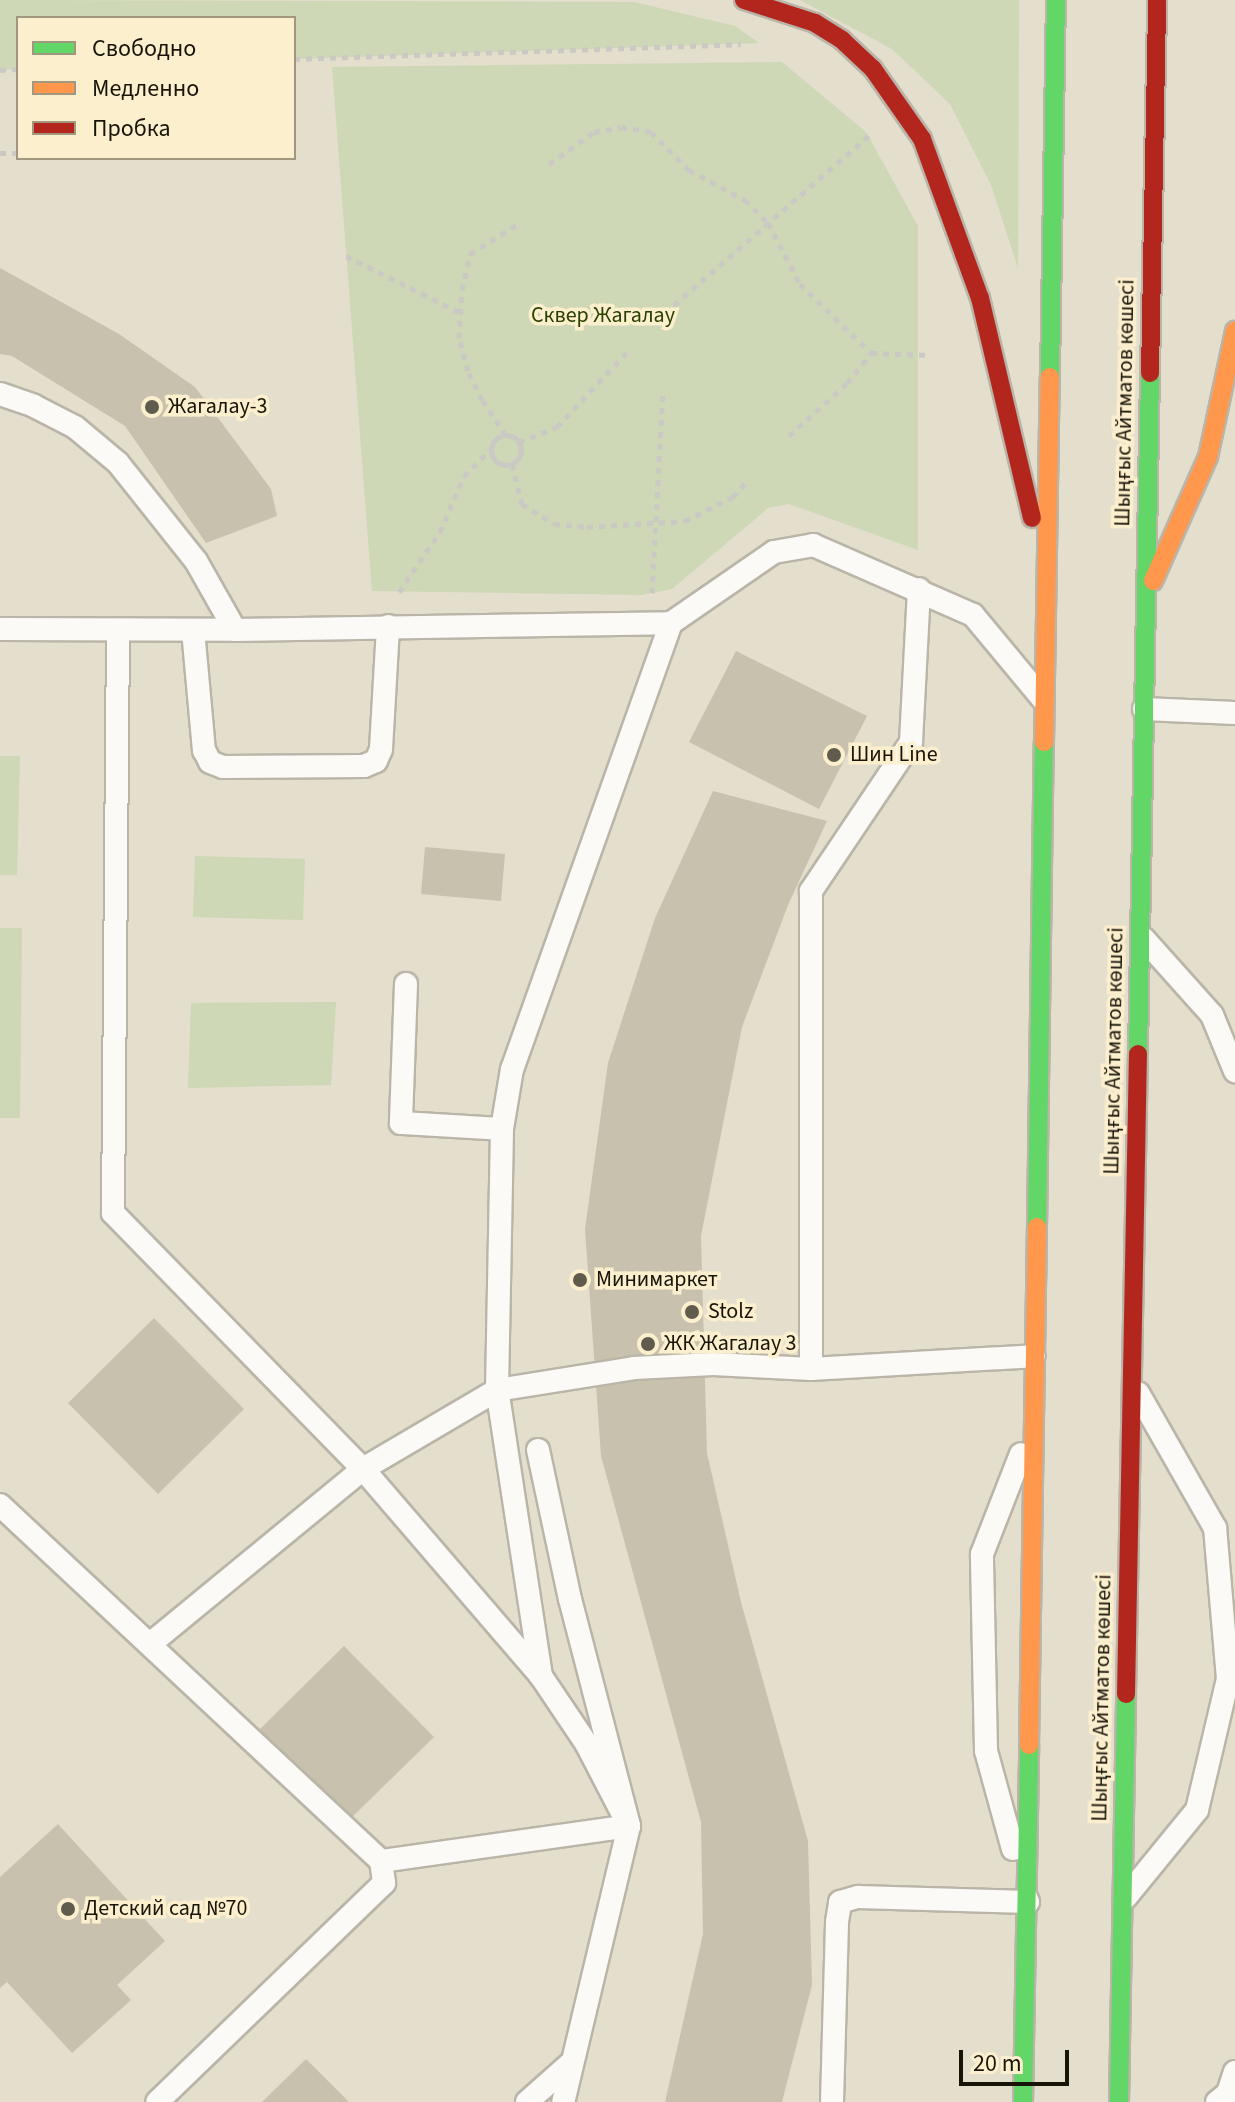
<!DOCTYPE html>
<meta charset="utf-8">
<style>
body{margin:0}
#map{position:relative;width:1235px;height:2102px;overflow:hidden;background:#e4decc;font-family:"Source Sans 3",sans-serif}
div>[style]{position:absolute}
.green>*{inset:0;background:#ced7b6}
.building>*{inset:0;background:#c8c1ad}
.path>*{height:5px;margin-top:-2.5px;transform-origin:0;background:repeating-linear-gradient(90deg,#cac9c4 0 6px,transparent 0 12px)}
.path>.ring{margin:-2.5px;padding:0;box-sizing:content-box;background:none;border:5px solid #cac9c4;border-radius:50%}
.roads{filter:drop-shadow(2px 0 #bab5a8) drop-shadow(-2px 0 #bab5a8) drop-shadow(0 2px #bab5a8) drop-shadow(0 -2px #bab5a8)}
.lane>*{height:22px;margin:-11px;padding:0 11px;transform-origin:11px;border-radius:11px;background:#fbfaf7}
.fast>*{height:18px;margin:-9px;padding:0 9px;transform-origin:9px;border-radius:9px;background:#63d668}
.slow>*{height:18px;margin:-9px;padding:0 9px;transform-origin:9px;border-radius:9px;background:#ff974d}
.jam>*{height:18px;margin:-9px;padding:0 9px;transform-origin:9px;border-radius:9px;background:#b3261e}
.dots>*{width:22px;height:22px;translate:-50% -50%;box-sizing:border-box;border:4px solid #fcefce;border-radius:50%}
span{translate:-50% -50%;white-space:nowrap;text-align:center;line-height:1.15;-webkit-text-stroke:7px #fcefce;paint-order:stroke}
.park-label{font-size:22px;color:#2a4100}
.street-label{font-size:22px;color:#181408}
.poi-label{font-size:22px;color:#181408}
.left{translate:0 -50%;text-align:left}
.legend{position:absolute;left:16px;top:16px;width:280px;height:144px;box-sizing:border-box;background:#fcefce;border:2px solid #a1977f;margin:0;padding:10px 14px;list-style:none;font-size:24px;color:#181408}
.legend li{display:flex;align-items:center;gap:16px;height:40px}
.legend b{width:40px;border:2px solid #a1977f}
.scale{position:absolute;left:959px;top:2050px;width:110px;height:36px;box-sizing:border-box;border:4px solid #181408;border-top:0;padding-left:10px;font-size:24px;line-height:28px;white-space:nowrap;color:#181408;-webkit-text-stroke:6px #fcefce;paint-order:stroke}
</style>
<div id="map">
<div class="green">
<i style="clip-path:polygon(0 0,634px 2px,735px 26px,759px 43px,294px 59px,294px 18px,18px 18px,18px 69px,0 70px)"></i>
<i style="clip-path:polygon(800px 0,1019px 0,1018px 268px,991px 185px,950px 104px,892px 49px)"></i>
<i style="clip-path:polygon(782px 62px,866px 132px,918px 226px,918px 550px,789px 504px,768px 508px,672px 589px,641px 595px,372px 591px,332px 67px)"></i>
<i style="clip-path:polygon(0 756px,20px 756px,17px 875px,0 875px)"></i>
<i style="clip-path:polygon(195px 856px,305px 859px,303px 920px,193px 917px)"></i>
<i style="clip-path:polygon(0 928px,22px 928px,20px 1118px,0 1118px)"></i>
<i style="clip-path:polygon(336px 1002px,331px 1085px,188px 1088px,191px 1003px)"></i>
</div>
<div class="building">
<i style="clip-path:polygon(0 268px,119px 334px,195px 387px,271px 489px,277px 516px,206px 543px,125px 426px,12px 356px,0 354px)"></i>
<i style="clip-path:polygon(736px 651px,867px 716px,819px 809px,689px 742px)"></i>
<i style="clip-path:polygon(713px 791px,827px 821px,788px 905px,742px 1027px,701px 1236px,707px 1453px,741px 1602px,808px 1841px,812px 1985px,782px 2102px,665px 2102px,703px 1934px,701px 1822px,601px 1456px,585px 1229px,608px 1063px,655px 918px)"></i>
<i style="clip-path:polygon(425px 847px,505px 854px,501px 901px,421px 894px)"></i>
<i style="clip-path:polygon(154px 1318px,244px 1409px,158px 1494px,68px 1403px)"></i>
<i style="clip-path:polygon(344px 1646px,434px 1737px,347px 1822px,258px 1731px)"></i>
<i style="clip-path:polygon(58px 1824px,165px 1941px,117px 1985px,131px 2000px,72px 2053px,7px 1982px,0 1988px,0 1877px)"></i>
<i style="clip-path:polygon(306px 2059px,349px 2102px,262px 2102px)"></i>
</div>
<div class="path">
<i style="left:294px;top:59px;width:447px;rotate:-1.9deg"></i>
<i style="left:0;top:70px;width:18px;rotate:-3deg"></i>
<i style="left:0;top:153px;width:18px"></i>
<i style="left:549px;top:164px;width:55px;rotate:-35.4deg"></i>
<i style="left:594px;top:132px;width:27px;rotate:-10deg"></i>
<i style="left:621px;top:127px;width:30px;rotate:9deg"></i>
<i style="left:651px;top:132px;width:54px;rotate:45deg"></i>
<i style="left:689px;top:170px;width:64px;rotate:28.2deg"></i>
<i style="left:745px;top:200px;width:33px;rotate:45deg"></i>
<i style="left:768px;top:223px;width:69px;rotate:62.3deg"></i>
<i style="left:800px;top:284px;width:99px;rotate:44.2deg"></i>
<i style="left:346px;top:256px;width:128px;rotate:26.4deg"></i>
<i style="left:674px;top:305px;width:262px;rotate:-41deg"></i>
<i style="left:506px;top:435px;width:42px;rotate:-124.4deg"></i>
<i style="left:482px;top:400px;width:32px;rotate:-116deg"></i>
<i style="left:468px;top:371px;width:34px;rotate:-105deg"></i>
<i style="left:459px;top:338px;width:48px;rotate:-86.4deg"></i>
<i style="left:462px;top:290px;width:37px;rotate:-77deg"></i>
<i style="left:470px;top:254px;width:57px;rotate:-32deg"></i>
<i class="ring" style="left:491px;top:435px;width:25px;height:25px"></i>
<i style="left:789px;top:436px;width:79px;rotate:-42.4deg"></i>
<i style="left:847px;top:383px;width:38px;rotate:-51deg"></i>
<i style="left:871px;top:353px;width:59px;rotate:1.9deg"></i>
<i style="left:519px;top:442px;width:41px;rotate:-21.5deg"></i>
<i style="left:557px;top:427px;width:105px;rotate:-46.9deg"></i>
<i style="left:512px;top:464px;width:41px;rotate:76deg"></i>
<i style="left:522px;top:504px;width:38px;rotate:32deg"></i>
<i style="left:554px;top:524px;width:33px;rotate:5deg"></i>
<i style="left:587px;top:527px;width:98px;rotate:-3.5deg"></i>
<i style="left:685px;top:521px;width:54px;rotate:-26.6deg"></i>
<i style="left:733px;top:497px;width:18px;rotate:-49deg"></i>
<i style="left:399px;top:592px;width:73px;rotate:-55.7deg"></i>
<i style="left:440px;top:532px;width:61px;rotate:-66.8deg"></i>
<i style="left:464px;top:476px;width:38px;rotate:-45deg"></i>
<i style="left:652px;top:593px;width:204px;rotate:-86.9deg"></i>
</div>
<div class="roads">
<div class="lane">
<i style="left:0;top:394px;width:36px;rotate:19deg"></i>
<i style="left:34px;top:406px;width:46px;rotate:27.1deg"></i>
<i style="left:75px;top:427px;width:56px;rotate:39.9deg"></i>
<i style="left:118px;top:463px;width:125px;rotate:51.5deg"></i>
<i style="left:196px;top:561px;width:79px;rotate:60.5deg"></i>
<i style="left:671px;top:623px;width:125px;rotate:-34.6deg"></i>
<i style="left:774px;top:552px;width:40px;rotate:-10deg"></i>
<i style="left:813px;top:545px;width:175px;rotate:23.6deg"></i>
<i style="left:973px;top:615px;width:108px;rotate:50.3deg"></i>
<i style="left:0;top:629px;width:235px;rotate:0.2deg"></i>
<i style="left:235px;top:630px;width:436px;rotate:-0.9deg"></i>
<i style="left:671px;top:623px;width:473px;rotate:109.6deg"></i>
<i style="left:512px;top:1069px;width:61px;rotate:99.5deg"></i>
<i style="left:502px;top:1129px;width:261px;rotate:91.1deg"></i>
<i style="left:497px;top:1390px;width:156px;rotate:149.5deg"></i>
<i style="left:363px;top:1469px;width:276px;rotate:140.6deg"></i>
<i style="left:118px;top:630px;width:583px;rotate:90.49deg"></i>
<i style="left:113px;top:1213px;width:358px;rotate:45.7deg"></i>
<i style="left:363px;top:1469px;width:272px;rotate:49.3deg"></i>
<i style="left:193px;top:630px;width:121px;rotate:84.8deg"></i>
<i style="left:204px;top:750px;width:13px;rotate:63deg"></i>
<i style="left:210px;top:762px;width:14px;rotate:21deg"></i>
<i style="left:223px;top:767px;width:141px;rotate:-0.4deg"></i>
<i style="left:364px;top:766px;width:13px;rotate:-23deg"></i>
<i style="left:376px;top:761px;width:13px;rotate:-67deg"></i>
<i style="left:381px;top:749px;width:123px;rotate:-86.7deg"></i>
<i style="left:1144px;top:709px;width:91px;rotate:2.5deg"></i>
<i style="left:1144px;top:939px;width:102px;rotate:48.2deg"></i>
<i style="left:1212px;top:1015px;width:61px;rotate:67.7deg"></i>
<i style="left:406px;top:984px;width:139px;rotate:92.1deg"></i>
<i style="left:401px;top:1123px;width:101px;rotate:3.4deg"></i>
<i style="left:811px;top:1369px;width:478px;rotate:-90deg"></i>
<i style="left:811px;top:891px;width:179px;rotate:-56.1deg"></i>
<i style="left:911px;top:742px;width:153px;rotate:-87deg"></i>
<i style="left:538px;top:1450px;width:152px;rotate:77.9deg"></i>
<i style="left:570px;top:1599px;width:235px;rotate:75.4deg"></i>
<i style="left:629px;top:1826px;width:93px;rotate:-117.4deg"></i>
<i style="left:586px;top:1743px;width:81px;rotate:-123.9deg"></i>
<i style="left:541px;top:1676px;width:289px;rotate:-98.7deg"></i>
<i style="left:497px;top:1390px;width:139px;rotate:-9.1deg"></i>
<i style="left:634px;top:1368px;width:79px;rotate:-2.9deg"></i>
<i style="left:713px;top:1364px;width:98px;rotate:2.9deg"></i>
<i style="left:811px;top:1369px;width:223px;rotate:-3.3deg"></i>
<i style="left:0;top:1505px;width:521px;rotate:43.06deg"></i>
<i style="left:381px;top:1861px;width:22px;rotate:82deg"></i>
<i style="left:384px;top:1883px;width:315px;rotate:136deg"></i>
<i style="left:1013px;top:1849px;width:102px;rotate:-105.4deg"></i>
<i style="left:986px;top:1751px;width:197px;rotate:-91.2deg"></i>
<i style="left:982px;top:1554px;width:107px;rotate:-68.7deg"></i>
<i style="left:381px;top:1861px;width:250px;rotate:-8deg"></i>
<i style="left:629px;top:1826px;width:284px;rotate:103.4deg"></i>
<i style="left:1126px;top:1897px;width:112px;rotate:-50.8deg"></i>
<i style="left:1197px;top:1810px;width:135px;rotate:-76.7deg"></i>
<i style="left:1228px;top:1679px;width:152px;rotate:-94.9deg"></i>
<i style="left:1215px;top:1528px;width:155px;rotate:-119.7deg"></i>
<i style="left:527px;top:2102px;width:60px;rotate:-41.6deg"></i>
<i style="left:832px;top:2102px;width:180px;rotate:-88.4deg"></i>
<i style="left:837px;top:1922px;width:20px;rotate:-81deg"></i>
<i style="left:840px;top:1902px;width:19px;rotate:-16deg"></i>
<i style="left:858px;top:1897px;width:170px;rotate:1.7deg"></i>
<i style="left:1028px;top:1902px;width:5px;rotate:-112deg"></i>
<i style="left:1217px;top:2102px;width:14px;rotate:-39deg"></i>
<i style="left:1228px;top:2093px;width:22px;rotate:-72deg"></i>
</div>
<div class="fast">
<i style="left:1050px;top:377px;width:377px;rotate:-89.1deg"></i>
<i style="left:1138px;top:1054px;width:681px;rotate:-88.99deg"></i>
<i style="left:1037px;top:1227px;width:485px;rotate:-89.2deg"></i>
<i style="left:1023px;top:2102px;width:357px;rotate:-89deg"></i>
<i style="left:1119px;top:2102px;width:408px;rotate:-89deg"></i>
</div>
<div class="slow">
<i style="left:1153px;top:581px;width:136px;rotate:-66.1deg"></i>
<i style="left:1208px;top:457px;width:129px;rotate:-77.9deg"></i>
<i style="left:1044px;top:742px;width:365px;rotate:-89.1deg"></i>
<i style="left:1029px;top:1745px;width:518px;rotate:-89.12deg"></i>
</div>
<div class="jam">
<i style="left:744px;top:0;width:75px;rotate:17.9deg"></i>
<i style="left:815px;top:23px;width:32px;rotate:32deg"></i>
<i style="left:842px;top:40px;width:42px;rotate:43.1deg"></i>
<i style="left:873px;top:69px;width:85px;rotate:55deg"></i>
<i style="left:922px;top:139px;width:169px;rotate:70deg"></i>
<i style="left:980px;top:298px;width:226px;rotate:76.7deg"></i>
<i style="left:1150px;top:373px;width:373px;rotate:-88.9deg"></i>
<i style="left:1126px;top:1694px;width:640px;rotate:-88.93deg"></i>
</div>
</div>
<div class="dots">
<i style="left:152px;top:407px;background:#5f5b4d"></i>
<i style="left:834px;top:755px;background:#5f5b4d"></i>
<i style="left:580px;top:1280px;background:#5f5b4d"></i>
<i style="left:692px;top:1312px;background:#5f5b4d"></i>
<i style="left:648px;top:1344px;background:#5f5b4d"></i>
<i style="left:68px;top:1909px;background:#5f5b4d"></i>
</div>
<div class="park-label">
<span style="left:603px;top:316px">Сквер Жагалау</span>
</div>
<div class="street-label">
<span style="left:1125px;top:403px;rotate:-89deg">Шыңғыс Айтматов көшесі</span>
<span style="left:1114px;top:1051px;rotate:-89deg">Шыңғыс Айтматов көшесі</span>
<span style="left:1102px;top:1698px;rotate:-89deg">Шыңғыс Айтматов көшесі</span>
</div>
<div class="poi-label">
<span class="left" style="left:168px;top:407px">Жагалау-3</span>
<span class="left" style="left:850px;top:755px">Шин Line</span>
<span class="left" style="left:596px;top:1280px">Минимаркет</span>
<span class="left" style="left:708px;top:1312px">Stolz</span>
<span class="left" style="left:664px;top:1344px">ЖК Жагалау 3</span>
<span class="left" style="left:84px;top:1909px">Детский сад №70</span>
</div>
<ul class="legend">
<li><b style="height:10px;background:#63d668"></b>Свободно</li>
<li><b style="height:10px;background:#ff974d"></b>Медленно</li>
<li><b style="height:10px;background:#b3261e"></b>Пробка</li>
</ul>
<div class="scale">20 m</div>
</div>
